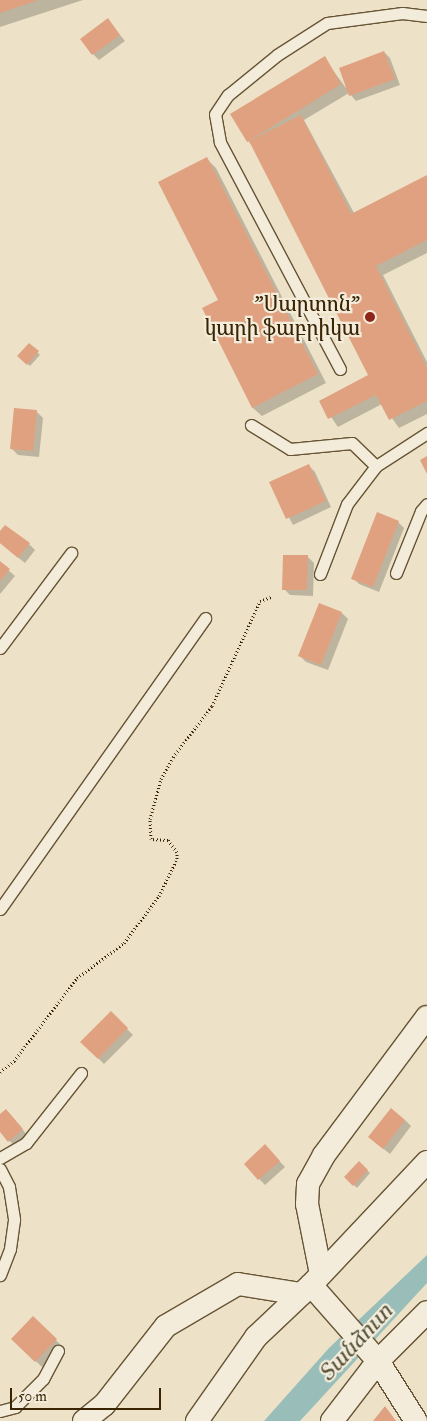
<!DOCTYPE html>
<meta charset="utf-8">
<style>
body{margin:0}
#map{position:relative;width:427px;height:1421px;overflow:hidden;background:#ede2c7;font-family:"IM FELL Double Pica","Noto Serif Armenian",serif}
div>[style]{position:absolute}
.water>*{inset:0;background:#99bdb8}
.shadow>*{inset:0;background:#0003}
.building>*{inset:0;background:#e0a180}
.path>*{height:3px;margin-top:-1.5px;transform-origin:0;background:repeating-linear-gradient(90deg,#3a2403 0 1px,transparent 0 3.5px)}
.roads{filter:drop-shadow(1px 0 #675434) drop-shadow(-1px 0 #675434) drop-shadow(0 1px #675434) drop-shadow(0 -1px #675434)}
.lane>*{height:11px;margin:-5.5px;padding:0 5.5px;transform-origin:5.5px;border-radius:5.5px;background:#f3ecdb}
.street>*{height:22px;margin:-11px;padding:0 11px;transform-origin:11px;border-radius:11px;background:#f3ecdb}
.dots>*{width:14px;height:14px;translate:-50% -50%;box-sizing:border-box;border:2px solid #f3ecdb;border-radius:50%}
span{translate:-50% -50%;white-space:nowrap;text-align:center;line-height:1.15;-webkit-text-stroke:4.5px #f3ecdb;paint-order:stroke}
.poi-label{font-size:21px;color:#3a2403}
.right{translate:-100% -50%;text-align:right}
.water-label{font-size:22px;color:#565239;font-style:italic}
.scale{position:absolute;left:10px;top:1388px;width:151px;height:22px;box-sizing:border-box;border:2px solid #3a2403;border-top:0;padding-left:6px;font-size:15px;line-height:18px;white-space:nowrap;color:#3a2403;-webkit-text-stroke:4px #f3ecdb;paint-order:stroke}
</style>
<div id="map">
<div class="water">
<i style="clip-path:polygon(427px 1255px,427px 1283px,300px 1421px,264px 1421px,329px 1348px)"></i>
</div>
<div class="shadow">
<i style="clip-path:polygon(0 0,83px 0,0 27px)"></i>
<i style="clip-path:polygon(108px 20px,125px 41px,99px 60px,93px 54px)"></i>
<i style="clip-path:polygon(384px 52px,390px 58px,400px 85px,356px 101px,349px 93px,304px 120px,354px 213px,427px 176px,427px 253px,383px 275px,427px 362px,427px 414px,399px 428px,382px 404px,338px 427px,320px 401px,370px 376px,254px 147px,248px 141px,324px 58px,346px 88px)"></i>
<i style="clip-path:polygon(207px 159px,216px 168px,326px 383px,262px 416px,253px 408px,203px 309px,220px 300px)"></i>
<i style="clip-path:polygon(29px 344px,40px 355px,30px 366px,19px 356px)"></i>
<i style="clip-path:polygon(37px 412px,43px 418px,39px 457px,18px 455px,12px 449px)"></i>
<i style="clip-path:polygon(309px 466px,315px 472px,331px 507px,293px 525px,271px 483px)"></i>
<i style="clip-path:polygon(398px 522px,404px 528px,379px 592px,359px 584px,353px 578px)"></i>
<i style="clip-path:polygon(0 534px,29px 544px,35px 550px,25px 563px,0 543px)"></i>
<i style="clip-path:polygon(308px 557px,314px 563px,313px 596px,290px 595px,284px 589px)"></i>
<i style="clip-path:polygon(0 563px,15px 576px,0 594px)"></i>
<i style="clip-path:polygon(342px 613px,348px 619px,328px 670px,306px 662px,300px 656px)"></i>
<i style="clip-path:polygon(111px 1013px,133px 1035px,104px 1064px,82px 1042px)"></i>
<i style="clip-path:polygon(0 1115px,12px 1117px,28px 1136px,15px 1147px,0 1130px)"></i>
<i style="clip-path:polygon(405px 1120px,411px 1126px,390px 1154px,376px 1143px)"></i>
<i style="clip-path:polygon(271px 1152px,285px 1167px,265px 1185px,245px 1164px)"></i>
<i style="clip-path:polygon(359px 1163px,370px 1173px,357px 1188px,346px 1177px)"></i>
<i style="clip-path:polygon(33px 1318px,62px 1346px,42px 1367px,13px 1339px)"></i>
</div>
<div class="building">
<i style="clip-path:polygon(0 0,38px 0,0 13px)"></i>
<i style="clip-path:polygon(108px 18px,120px 35px,92px 55px,80px 39px)"></i>
<i style="clip-path:polygon(384px 51px,395px 79px,349px 96px,339px 68px)"></i>
<i style="clip-path:polygon(325px 56px,341px 84px,247px 142px,230px 114px)"></i>
<i style="clip-path:polygon(301px 115px,351px 214px,427px 175px,427px 240px,376px 266px,427px 368px,427px 401px,389px 420px,376px 395px,328px 419px,319px 401px,368px 375px,249px 141px)"></i>
<i style="clip-path:polygon(207px 157px,318px 374px,252px 408px,202px 308px,218px 300px,158px 182px)"></i>
<i style="clip-path:polygon(29px 343px,39px 351px,27px 365px,17px 356px)"></i>
<i style="clip-path:polygon(14px 408px,37px 410px,33px 451px,10px 449px)"></i>
<i style="clip-path:polygon(427px 456px,427px 474px,420px 460px)"></i>
<i style="clip-path:polygon(309px 464px,326px 501px,286px 519px,269px 482px)"></i>
<i style="clip-path:polygon(377px 512px,399px 521px,373px 587px,351px 579px)"></i>
<i style="clip-path:polygon(5px 525px,30px 543px,18px 558px,0 543px,0 531px)"></i>
<i style="clip-path:polygon(283px 555px,308px 555px,307px 590px,282px 590px)"></i>
<i style="clip-path:polygon(0 561px,10px 569px,0 581px)"></i>
<i style="clip-path:polygon(319px 603px,342px 612px,321px 665px,298px 656px)"></i>
<i style="clip-path:polygon(111px 1011px,128px 1028px,98px 1059px,80px 1042px)"></i>
<i style="clip-path:polygon(391px 1108px,405px 1120px,383px 1149px,368px 1137px)"></i>
<i style="clip-path:polygon(6px 1109px,23px 1129px,8px 1142px,0 1132px,0 1114px)"></i>
<i style="clip-path:polygon(265px 1144px,280px 1161px,258px 1180px,244px 1164px)"></i>
<i style="clip-path:polygon(359px 1161px,368px 1170px,353px 1186px,344px 1177px)"></i>
<i style="clip-path:polygon(33px 1316px,57px 1339px,35px 1362px,11px 1339px)"></i>
<i style="clip-path:polygon(385px 1406px,396px 1421px,373px 1421px)"></i>
</div>
<div class="path">
<i style="left:0;top:1072px;width:18px;rotate:-38deg"></i>
<i style="left:14px;top:1061px;width:104px;rotate:-52.8deg"></i>
<i style="left:77px;top:978px;width:59px;rotate:-36.7deg"></i>
<i style="left:124px;top:943px;width:59px;rotate:-53.3deg"></i>
<i style="left:159px;top:896px;width:41px;rotate:-64.1deg"></i>
<i style="left:177px;top:859px;width:7px;rotate:-90deg"></i>
<i style="left:177px;top:852px;width:15px;rotate:-127deg"></i>
<i style="left:168px;top:840px;width:17px;rotate:-177deg"></i>
<i style="left:151px;top:839px;width:20px;rotate:-93deg"></i>
<i style="left:150px;top:819px;width:41px;rotate:-74.6deg"></i>
<i style="left:161px;top:779px;width:25px;rotate:-61deg"></i>
<i style="left:173px;top:757px;width:64px;rotate:-52.6deg"></i>
<i style="left:212px;top:706px;width:115px;rotate:-65.4deg"></i>
<i style="left:260px;top:601px;width:12px;rotate:-20deg"></i>
</div>
<div class="roads">
<div class="lane">
<i style="left:340px;top:369px;width:257px;rotate:-117.9deg"></i>
<i style="left:220px;top:142px;width:28px;rotate:-100deg"></i>
<i style="left:215px;top:114px;width:23px;rotate:-56deg"></i>
<i style="left:228px;top:95px;width:63px;rotate:-39.2deg"></i>
<i style="left:277px;top:55px;width:59px;rotate:-32.6deg"></i>
<i style="left:327px;top:23px;width:76px;rotate:-7.6deg"></i>
<i style="left:402px;top:13px;width:25px;rotate:7deg"></i>
<i style="left:251px;top:425px;width:46px;rotate:31.6deg"></i>
<i style="left:290px;top:449px;width:62px;rotate:-5.5deg"></i>
<i style="left:352px;top:443px;width:33px;rotate:44deg"></i>
<i style="left:396px;top:573px;width:67px;rotate:-68deg"></i>
<i style="left:421px;top:511px;width:9px;rotate:-49deg"></i>
<i style="left:320px;top:574px;width:75px;rotate:-68.9deg"></i>
<i style="left:347px;top:504px;width:48px;rotate:-52.7deg"></i>
<i style="left:376px;top:466px;width:61px;rotate:-32.9deg"></i>
<i style="left:0;top:648px;width:119px;rotate:-53.2deg"></i>
<i style="left:0;top:909px;width:356px;rotate:-54.8deg"></i>
<i style="left:0;top:1158px;width:30px;rotate:-30deg"></i>
<i style="left:26px;top:1143px;width:89px;rotate:-51.8deg"></i>
<i style="left:0;top:1169px;width:20px;rotate:63deg"></i>
<i style="left:9px;top:1187px;width:33px;rotate:81deg"></i>
<i style="left:14px;top:1220px;width:29px;rotate:98deg"></i>
<i style="left:10px;top:1249px;width:28px;rotate:111deg"></i>
<i style="left:0;top:1411px;width:16px;rotate:-15deg"></i>
<i style="left:15px;top:1407px;width:40px;rotate:-45deg"></i>
<i style="left:43px;top:1379px;width:32px;rotate:-62deg"></i>
</div>
<div class="street">
<i style="left:321px;top:1274px;width:71px;rotate:-101.3deg"></i>
<i style="left:307px;top:1204px;width:20px;rotate:-87deg"></i>
<i style="left:308px;top:1184px;width:33px;rotate:-61deg"></i>
<i style="left:324px;top:1155px;width:172px;rotate:-53.3deg"></i>
<i style="left:311px;top:1285px;width:101px;rotate:48.6deg"></i>
<i style="left:378px;top:1361px;width:71px;rotate:57.7deg"></i>
<i style="left:84px;top:1421px;width:26px;rotate:-39deg"></i>
<i style="left:104px;top:1405px;width:100px;rotate:-51.9deg"></i>
<i style="left:166px;top:1326px;width:83px;rotate:-30.3deg"></i>
<i style="left:238px;top:1284px;width:64px;rotate:9deg"></i>
<i style="left:197px;top:1421px;width:103px;rotate:-54.9deg"></i>
<i style="left:256px;top:1337px;width:76px;rotate:-43.4deg"></i>
<i style="left:311px;top:1285px;width:169px;rotate:-46.7deg"></i>
<i style="left:332px;top:1421px;width:76px;rotate:-52.5deg"></i>
<i style="left:378px;top:1361px;width:69px;rotate:-45deg"></i>
</div>
</div>
<div class="dots">
<i style="left:370px;top:317px;background:#8f2418"></i>
</div>
<div class="poi-label">
<span class="right" style="left:360px;top:317px">"Սարտոն"<br>կարի ֆաբրիկա</span>
</div>
<div class="water-label">
<span style="left:356px;top:1343px;rotate:-47deg">Տանձուտ</span>
</div>
<div class="scale">50 m</div>
</div>
